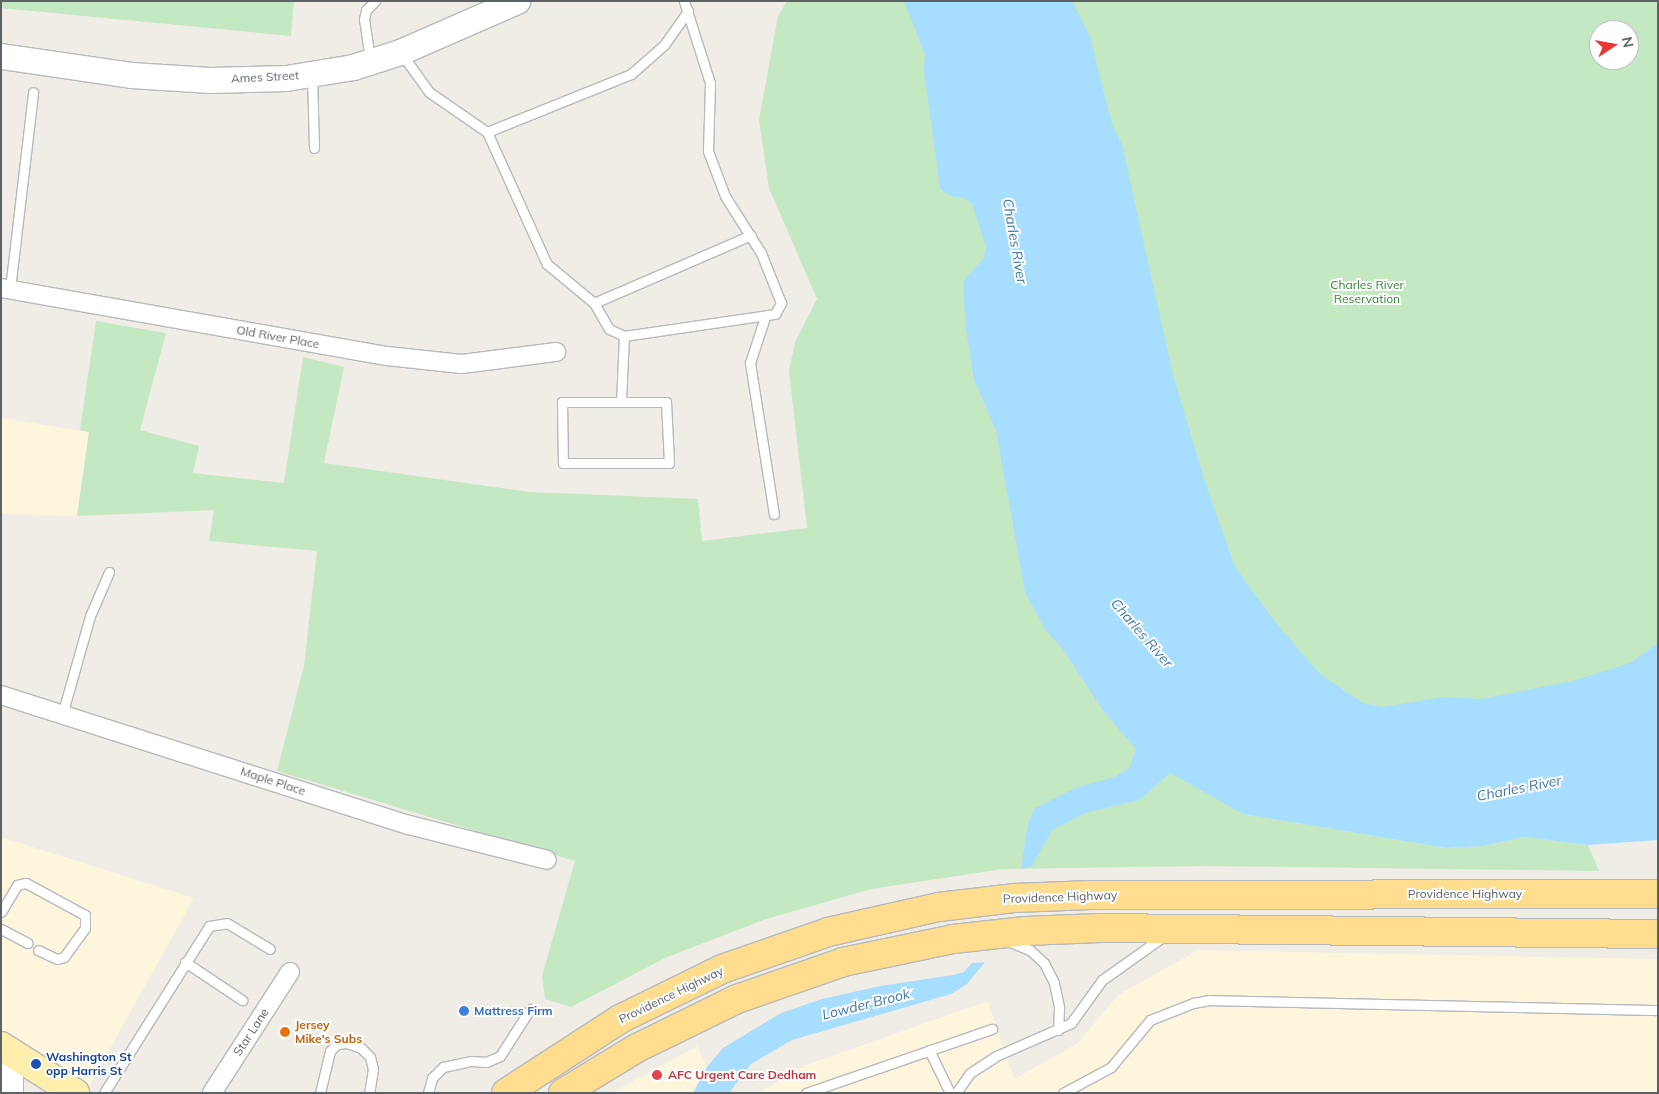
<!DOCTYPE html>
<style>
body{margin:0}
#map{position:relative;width:1659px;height:1094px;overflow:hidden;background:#f0ede6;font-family:Mulish,sans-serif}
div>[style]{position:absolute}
.commercial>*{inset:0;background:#fef5dd}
.green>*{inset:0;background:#c4e8c2}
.water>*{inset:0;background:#a7ddff}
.roads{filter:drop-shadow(1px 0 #b6b9bd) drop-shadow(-1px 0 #b6b9bd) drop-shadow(0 1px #b6b9bd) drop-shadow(0 -1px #b6b9bd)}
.lane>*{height:9px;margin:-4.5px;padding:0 4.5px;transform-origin:4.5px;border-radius:4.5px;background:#fff}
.street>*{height:18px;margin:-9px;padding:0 9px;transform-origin:9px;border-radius:9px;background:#fff}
.secondary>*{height:25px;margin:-12.5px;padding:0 12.5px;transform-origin:12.5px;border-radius:12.5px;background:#fff}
.primary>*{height:28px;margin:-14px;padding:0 14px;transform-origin:14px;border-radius:14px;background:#ffeeac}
.highway>*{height:28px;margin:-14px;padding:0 14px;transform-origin:14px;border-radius:14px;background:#ffdd8f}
.dots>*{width:14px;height:14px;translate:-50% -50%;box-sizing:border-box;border:2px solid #fff;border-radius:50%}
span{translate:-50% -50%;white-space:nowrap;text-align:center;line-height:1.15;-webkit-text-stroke:4px #fff;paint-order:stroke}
.street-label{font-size:12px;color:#5d6267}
.park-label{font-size:12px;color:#348734}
.shop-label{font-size:12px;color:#366cbe;font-weight:700}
.left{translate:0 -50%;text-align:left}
.food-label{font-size:12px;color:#c56008;font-weight:700}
.transit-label{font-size:12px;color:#164399;font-weight:700}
.health-label{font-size:12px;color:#be3a42;font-weight:700}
.water-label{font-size:14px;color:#3e79ab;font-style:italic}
.frame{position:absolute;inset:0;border:2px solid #5d6267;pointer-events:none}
.north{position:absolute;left:1589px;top:20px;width:50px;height:50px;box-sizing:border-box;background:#fff;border:1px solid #bec0c2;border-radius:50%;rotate:78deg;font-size:14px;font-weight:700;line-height:20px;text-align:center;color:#5d6267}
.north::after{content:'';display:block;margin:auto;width:18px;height:22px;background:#ec3530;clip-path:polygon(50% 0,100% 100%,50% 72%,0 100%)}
</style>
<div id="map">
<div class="commercial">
<i style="clip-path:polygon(1px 418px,89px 432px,77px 516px,1px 514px)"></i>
<i style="clip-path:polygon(1px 837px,194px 898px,88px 1088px,1px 1035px)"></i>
<i style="clip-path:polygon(1198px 950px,1658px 959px,1658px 1093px,759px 1093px,806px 1065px,988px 1001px,1014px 1079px,1078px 1043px,1118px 995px)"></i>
<i style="clip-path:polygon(697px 1046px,707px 1067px,693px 1093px,612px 1093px)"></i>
</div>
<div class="green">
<i style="clip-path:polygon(1px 1px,294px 1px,291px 36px,1px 8px)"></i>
<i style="clip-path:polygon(787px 1px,917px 1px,980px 188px,1243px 814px,1446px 848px,1483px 846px,1525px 837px,1588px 845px,1599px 871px,1205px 866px,1003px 869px,871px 889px,766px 919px,665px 958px,571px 1007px,545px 999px,542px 976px,575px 861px,277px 771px,304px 666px,317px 551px,209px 541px,214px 510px,77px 516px,89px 432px,80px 430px,96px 321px,166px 333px,140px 430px,199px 446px,193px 473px,284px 483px,303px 357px,344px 367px,324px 463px,530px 492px,698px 499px,702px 541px,807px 528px,789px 371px,795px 342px,817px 299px,769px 188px,759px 120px,778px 16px)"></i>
<i style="clip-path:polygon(evenodd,983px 1px,1658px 1px,1658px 731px,1311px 740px,983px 1px,1599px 30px,1629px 30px,1629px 60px,1599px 60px,1599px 30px)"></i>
</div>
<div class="water">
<i style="clip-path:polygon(904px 1px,1072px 1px,1090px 37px,1112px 124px,1122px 144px,1173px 375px,1208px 491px,1235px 567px,1280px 628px,1320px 674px,1363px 703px,1383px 707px,1443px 697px,1482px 699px,1572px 681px,1630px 663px,1658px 643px,1658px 840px,1588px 845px,1525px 837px,1483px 846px,1446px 848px,1243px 814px,1170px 773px,1139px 800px,1085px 813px,1052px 830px,1032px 866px,1021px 869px,1028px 823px,1035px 808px,1077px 787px,1115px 777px,1129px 768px,1136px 749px,1104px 712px,1062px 648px,1046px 631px,1025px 592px,996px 430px,974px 380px,966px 329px,963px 281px,984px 258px,986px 246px,972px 204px,964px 198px,949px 196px,940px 188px,924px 71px,925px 55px)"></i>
<i style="clip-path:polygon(985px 962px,966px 985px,951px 994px,792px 1040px,751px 1064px,729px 1093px,693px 1093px,707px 1067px,723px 1048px,781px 1013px,822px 999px,880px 986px,953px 975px,964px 972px,972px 963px)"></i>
</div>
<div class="roads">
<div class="lane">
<i style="left:401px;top:53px;width:48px;rotate:54.3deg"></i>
<i style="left:429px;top:92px;width:70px;rotate:34.6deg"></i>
<i style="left:487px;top:132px;width:145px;rotate:65.6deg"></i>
<i style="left:547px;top:264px;width:61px;rotate:39.7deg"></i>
<i style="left:594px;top:303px;width:30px;rotate:60deg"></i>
<i style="left:609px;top:329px;width:17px;rotate:25deg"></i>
<i style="left:624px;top:336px;width:153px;rotate:-8.3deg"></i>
<i style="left:775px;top:314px;width:13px;rotate:-61deg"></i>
<i style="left:781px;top:303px;width:54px;rotate:-111.8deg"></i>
<i style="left:761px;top:253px;width:67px;rotate:-122.3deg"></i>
<i style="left:725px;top:196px;width:48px;rotate:-110.7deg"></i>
<i style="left:708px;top:151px;width:68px;rotate:-88.3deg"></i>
<i style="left:710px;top:83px;width:86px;rotate:-107.6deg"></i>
<i style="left:370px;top:59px;width:40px;rotate:-98.5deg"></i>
<i style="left:364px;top:19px;width:9px;rotate:-77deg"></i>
<i style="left:366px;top:10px;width:13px;rotate:-45deg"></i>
<i style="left:312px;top:75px;width:73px;rotate:88.4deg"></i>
<i style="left:487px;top:132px;width:155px;rotate:-21.9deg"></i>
<i style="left:631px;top:74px;width:44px;rotate:-41.3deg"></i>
<i style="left:664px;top:45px;width:42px;rotate:-54.8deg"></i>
<i style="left:10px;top:289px;width:198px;rotate:-83.3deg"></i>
<i style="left:594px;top:303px;width:171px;rotate:-23.4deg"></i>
<i style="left:765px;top:317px;width:48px;rotate:108.1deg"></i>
<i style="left:750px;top:363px;width:153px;rotate:81deg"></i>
<i style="left:621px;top:402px;width:59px;rotate:180deg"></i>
<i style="left:562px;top:402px;width:61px;rotate:89.1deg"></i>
<i style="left:563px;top:463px;width:106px"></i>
<i style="left:669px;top:463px;width:61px;rotate:-92.8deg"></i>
<i style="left:666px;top:402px;width:45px;rotate:180deg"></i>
<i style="left:621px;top:402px;width:66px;rotate:-87.4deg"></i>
<i style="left:62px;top:715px;width:103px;rotate:-74.2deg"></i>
<i style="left:90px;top:616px;width:48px;rotate:-66.6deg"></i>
<i style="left:1px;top:912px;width:31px;rotate:-59deg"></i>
<i style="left:17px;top:885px;width:9px;rotate:-13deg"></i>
<i style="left:26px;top:883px;width:67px;rotate:28.5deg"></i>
<i style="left:85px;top:915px;width:13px;rotate:90deg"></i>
<i style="left:85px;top:928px;width:36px;rotate:126deg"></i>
<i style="left:64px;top:957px;width:7px;rotate:164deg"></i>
<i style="left:57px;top:959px;width:21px;rotate:-155deg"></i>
<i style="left:1px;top:929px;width:30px;rotate:28deg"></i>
<i style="left:1010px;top:942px;width:22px;rotate:22deg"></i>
<i style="left:1030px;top:950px;width:19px;rotate:43deg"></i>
<i style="left:1044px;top:963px;width:22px;rotate:63deg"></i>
<i style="left:1054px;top:983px;width:25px;rotate:78deg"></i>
<i style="left:1059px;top:1007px;width:23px;rotate:92deg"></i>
<i style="left:185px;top:962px;width:69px;rotate:33.7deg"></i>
<i style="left:929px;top:1050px;width:48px;rotate:64deg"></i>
<i style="left:104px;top:1093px;width:197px;rotate:-57.8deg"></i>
<i style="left:209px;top:926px;width:18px;rotate:-9deg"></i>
<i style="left:227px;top:923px;width:50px;rotate:31.2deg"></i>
<i style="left:320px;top:1093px;width:43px;rotate:-76.6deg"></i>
<i style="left:330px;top:1051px;width:10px;rotate:-45deg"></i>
<i style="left:337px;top:1044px;width:10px;rotate:-6deg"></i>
<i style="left:347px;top:1043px;width:15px;rotate:20deg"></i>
<i style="left:361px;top:1048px;width:13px;rotate:45deg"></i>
<i style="left:370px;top:1057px;width:12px;rotate:76deg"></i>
<i style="left:373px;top:1069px;width:24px;rotate:99deg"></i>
<i style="left:428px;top:1093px;width:16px;rotate:-75deg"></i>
<i style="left:432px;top:1078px;width:16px;rotate:-45deg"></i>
<i style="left:443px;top:1067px;width:29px;rotate:-12deg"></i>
<i style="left:471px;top:1061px;width:15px;rotate:4deg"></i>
<i style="left:486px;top:1062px;width:15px;rotate:-23deg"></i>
<i style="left:500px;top:1056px;width:56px;rotate:-57.4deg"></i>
<i style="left:806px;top:1093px;width:197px;rotate:-19deg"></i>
<i style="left:956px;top:1093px;width:24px;rotate:-55deg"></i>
<i style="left:970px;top:1073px;width:31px;rotate:-33deg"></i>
<i style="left:996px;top:1056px;width:82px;rotate:-23.7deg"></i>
<i style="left:1071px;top:1023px;width:53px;rotate:-54.2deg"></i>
<i style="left:1102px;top:980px;width:76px;rotate:-35.4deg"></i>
<i style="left:1063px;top:1093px;width:55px;rotate:-28.4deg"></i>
<i style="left:1111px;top:1067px;width:61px;rotate:-50.3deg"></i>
<i style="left:1150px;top:1020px;width:46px;rotate:-21.6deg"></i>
<i style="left:1193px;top:1003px;width:17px;rotate:-10deg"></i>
<i style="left:1210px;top:1000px;width:448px;rotate:1.3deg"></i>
</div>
<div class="street">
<i style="left:1px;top:288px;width:392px;rotate:10deg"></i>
<i style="left:387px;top:356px;width:75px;rotate:6.1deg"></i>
<i style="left:462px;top:364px;width:95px;rotate:-7.3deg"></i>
<i style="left:1px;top:695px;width:428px;rotate:17.7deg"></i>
<i style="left:409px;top:825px;width:142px;rotate:14.2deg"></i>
<i style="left:212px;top:1093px;width:144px;rotate:-57.2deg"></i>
</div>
<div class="secondary">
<i style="left:1px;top:56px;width:131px;rotate:8.3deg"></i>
<i style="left:131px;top:75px;width:79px;rotate:3.6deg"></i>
<i style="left:210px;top:80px;width:76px;rotate:-1.5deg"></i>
<i style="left:286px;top:78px;width:68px;rotate:-9.3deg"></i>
<i style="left:353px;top:67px;width:49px;rotate:-17.7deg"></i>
<i style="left:400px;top:52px;width:128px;rotate:-23.6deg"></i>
<i style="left:10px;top:1093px;width:41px;rotate:-90deg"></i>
</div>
<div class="primary">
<i style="left:1px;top:1046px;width:88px;rotate:32.4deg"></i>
</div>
<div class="highway">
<i style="left:506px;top:1093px;width:136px;rotate:-33deg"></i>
<i style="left:620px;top:1019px;width:114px;rotate:-26.1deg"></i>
<i style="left:722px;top:969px;width:112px;rotate:-19.2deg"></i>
<i style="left:828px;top:932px;width:114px;rotate:-12.7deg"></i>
<i style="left:939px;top:907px;width:77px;rotate:-6.8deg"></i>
<i style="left:1015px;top:898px;width:76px;rotate:-2.3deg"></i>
<i style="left:1091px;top:895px;width:567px;rotate:-0.1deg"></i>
<i style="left:563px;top:1093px;width:87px;rotate:-31.3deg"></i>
<i style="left:637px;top:1048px;width:111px;rotate:-26.1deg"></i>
<i style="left:737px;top:999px;width:112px;rotate:-19.2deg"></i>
<i style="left:843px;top:962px;width:112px;rotate:-11.8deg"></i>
<i style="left:953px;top:939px;width:73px;rotate:-6.3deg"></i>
<i style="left:1026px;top:931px;width:74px;rotate:-2.3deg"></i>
<i style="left:1100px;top:928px;width:558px;rotate:0.62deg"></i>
</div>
</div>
<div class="dots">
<i style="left:464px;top:1011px;background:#3f7fe0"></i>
<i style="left:285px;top:1032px;background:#e8710a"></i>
<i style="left:36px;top:1064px;background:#1a4fb4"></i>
<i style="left:657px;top:1075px;background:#e0444e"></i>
</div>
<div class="street-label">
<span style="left:265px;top:77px;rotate:-3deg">Ames Street</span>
<span style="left:278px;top:337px;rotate:10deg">Old River Place</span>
<span style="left:273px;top:781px;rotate:18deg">Maple Place</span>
<span style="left:1465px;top:894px">Providence Highway</span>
<span style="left:1060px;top:897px;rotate:-2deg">Providence Highway</span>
<span style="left:671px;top:995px;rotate:-26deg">Providence Highway</span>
<span style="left:251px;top:1032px;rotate:-57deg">Star Lane</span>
</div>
<div class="park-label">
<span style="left:1367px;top:292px">Charles River<br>Reservation</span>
</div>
<div class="shop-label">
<span class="left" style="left:474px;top:1011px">Mattress Firm</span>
</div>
<div class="food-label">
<span class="left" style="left:295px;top:1032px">Jersey<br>Mike's Subs</span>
</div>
<div class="transit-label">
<span class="left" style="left:46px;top:1064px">Washington St<br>opp Harris St</span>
</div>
<div class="health-label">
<span class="left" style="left:668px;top:1075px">AFC Urgent Care Dedham</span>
</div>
<div class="water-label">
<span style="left:1015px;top:241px;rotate:80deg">Charles River</span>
<span style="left:1142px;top:633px;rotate:49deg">Charles River</span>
<span style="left:1519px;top:788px;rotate:-11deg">Charles River</span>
<span style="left:866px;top:1004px;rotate:-14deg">Lowder Brook</span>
</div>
<div class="frame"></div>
<div class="north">N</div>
</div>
